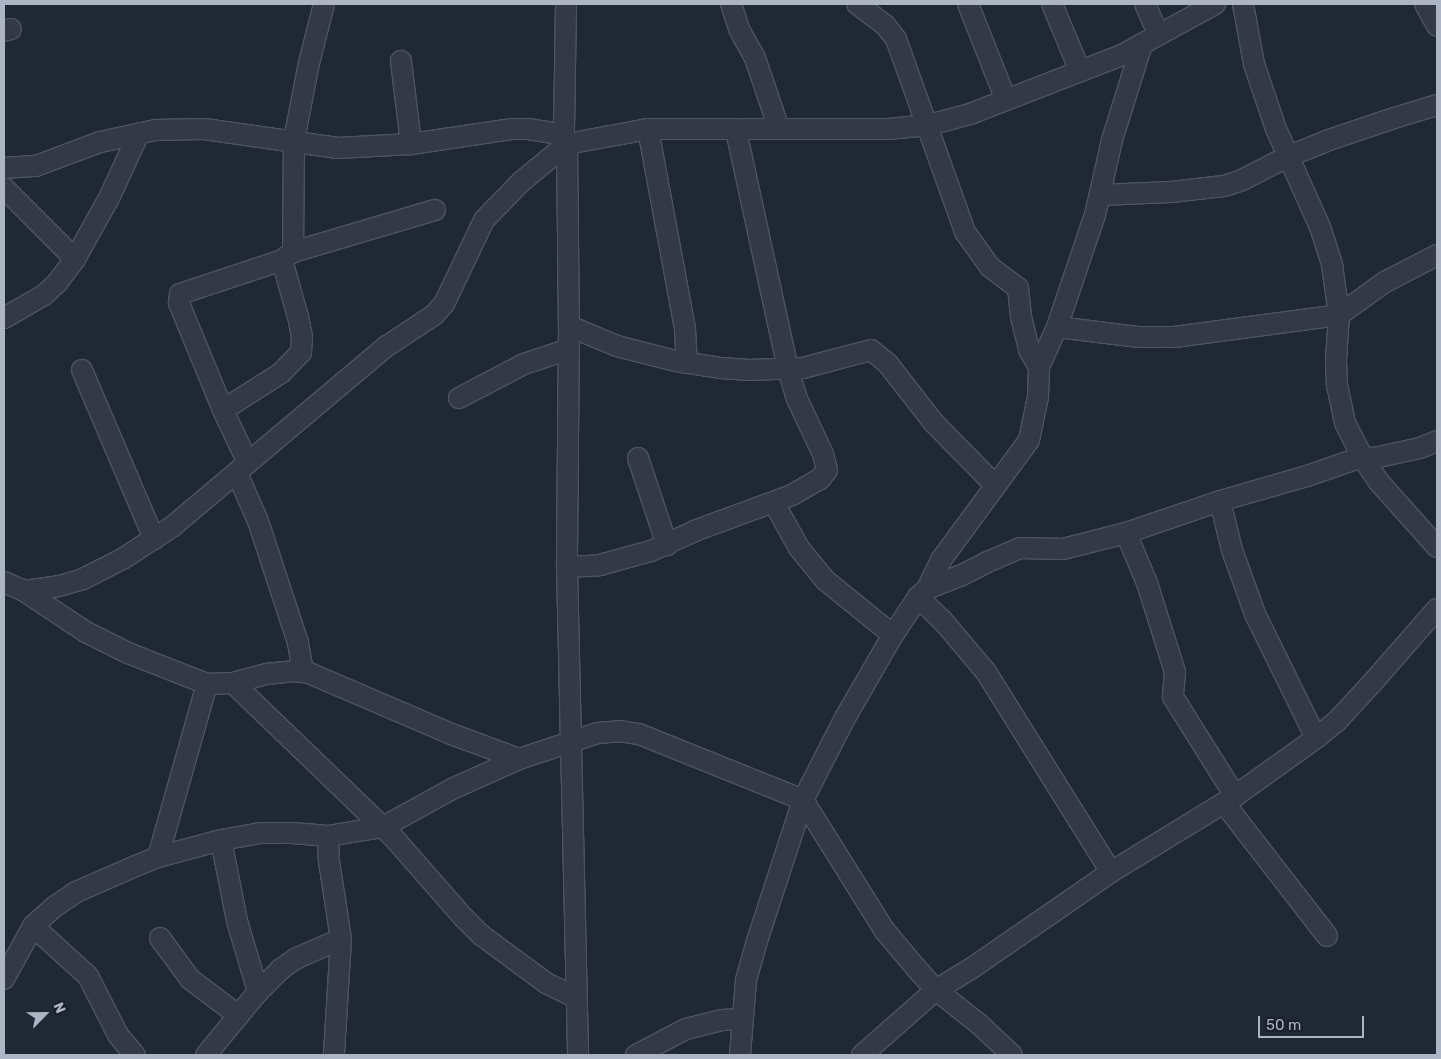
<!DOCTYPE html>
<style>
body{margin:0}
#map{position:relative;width:1441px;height:1059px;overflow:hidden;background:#202735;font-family:Rubik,sans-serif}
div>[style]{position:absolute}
.roads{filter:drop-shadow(1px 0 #4e5461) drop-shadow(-1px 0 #4e5461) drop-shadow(0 1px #4e5461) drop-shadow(0 -1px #4e5461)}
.minor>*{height:20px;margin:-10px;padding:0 10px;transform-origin:10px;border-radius:10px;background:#333946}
span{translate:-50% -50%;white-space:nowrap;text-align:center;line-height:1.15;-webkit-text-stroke:4px #191f2b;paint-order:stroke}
.frame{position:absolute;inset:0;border:5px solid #adb4c3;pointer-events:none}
.north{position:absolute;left:20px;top:989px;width:50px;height:50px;-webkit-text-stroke:4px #191f2b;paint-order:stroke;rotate:67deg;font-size:14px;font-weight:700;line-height:20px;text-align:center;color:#adb4c3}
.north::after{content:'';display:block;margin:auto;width:18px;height:22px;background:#adb4c3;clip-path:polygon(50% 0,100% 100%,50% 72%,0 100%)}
.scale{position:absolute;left:1258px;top:1016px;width:106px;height:22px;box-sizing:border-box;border:2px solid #adb4c3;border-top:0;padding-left:6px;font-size:15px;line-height:18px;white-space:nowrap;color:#adb4c3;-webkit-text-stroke:4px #191f2b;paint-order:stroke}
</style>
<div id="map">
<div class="roads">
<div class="minor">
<i style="left:566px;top:4px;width:131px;rotate:90.9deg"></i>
<i style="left:564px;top:135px;width:9px;rotate:72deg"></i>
<i style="left:567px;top:144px;width:182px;rotate:89.4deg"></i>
<i style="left:569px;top:326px;width:241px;rotate:90.5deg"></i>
<i style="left:567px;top:567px;width:488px;rotate:88.7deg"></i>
<i style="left:731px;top:4px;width:28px;rotate:72deg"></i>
<i style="left:740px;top:31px;width:31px;rotate:61deg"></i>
<i style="left:755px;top:58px;width:75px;rotate:71.3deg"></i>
<i style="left:857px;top:4px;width:35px;rotate:37deg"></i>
<i style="left:885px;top:25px;width:18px;rotate:52deg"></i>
<i style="left:896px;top:39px;width:205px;rotate:70.3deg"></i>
<i style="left:965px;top:232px;width:43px;rotate:54.5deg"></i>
<i style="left:990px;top:267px;width:35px;rotate:37deg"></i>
<i style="left:1018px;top:288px;width:29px;rotate:84deg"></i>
<i style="left:1021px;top:317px;width:34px;rotate:76deg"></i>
<i style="left:1029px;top:350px;width:20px;rotate:60deg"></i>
<i style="left:968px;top:4px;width:103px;rotate:68.4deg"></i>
<i style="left:1052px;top:4px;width:73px;rotate:67.3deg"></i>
<i style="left:1145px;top:4px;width:34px;rotate:66deg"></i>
<i style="left:1243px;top:4px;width:61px;rotate:79.6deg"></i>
<i style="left:1254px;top:64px;width:69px;rotate:71.3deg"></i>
<i style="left:1276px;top:129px;width:107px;rotate:65.8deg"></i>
<i style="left:1320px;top:227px;width:40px;rotate:72deg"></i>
<i style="left:1332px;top:265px;width:50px;rotate:82deg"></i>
<i style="left:1339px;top:315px;width:45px;rotate:93.8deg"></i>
<i style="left:1336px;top:360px;width:25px;rotate:88deg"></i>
<i style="left:1337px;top:385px;width:39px;rotate:78deg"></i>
<i style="left:1345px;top:423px;width:38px;rotate:63deg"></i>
<i style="left:1362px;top:457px;width:30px;rotate:56deg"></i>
<i style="left:1379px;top:482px;width:87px;rotate:48.3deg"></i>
<i style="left:1425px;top:4px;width:25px;rotate:61deg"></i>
<i style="left:4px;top:31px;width:7px;rotate:-16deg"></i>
<i style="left:401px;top:61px;width:84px;rotate:83.1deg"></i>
<i style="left:648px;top:129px;width:203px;rotate:79.5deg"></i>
<i style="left:685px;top:329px;width:34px;rotate:87deg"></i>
<i style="left:4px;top:168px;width:32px;rotate:-4deg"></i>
<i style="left:36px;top:166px;width:68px;rotate:-20.6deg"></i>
<i style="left:100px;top:142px;width:57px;rotate:-12.1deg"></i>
<i style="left:156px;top:130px;width:48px;rotate:-1.2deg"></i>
<i style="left:204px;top:129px;width:135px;rotate:8.1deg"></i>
<i style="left:338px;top:148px;width:73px;rotate:-3.1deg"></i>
<i style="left:411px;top:144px;width:101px;rotate:-8.5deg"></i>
<i style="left:511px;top:129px;width:17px"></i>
<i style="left:528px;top:129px;width:36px;rotate:9deg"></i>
<i style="left:4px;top:188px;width:100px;rotate:45deg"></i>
<i style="left:1101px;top:195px;width:70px;rotate:-2.5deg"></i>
<i style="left:1171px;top:192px;width:53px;rotate:-6.5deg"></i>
<i style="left:1224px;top:186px;width:19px;rotate:-18deg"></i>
<i style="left:1242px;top:180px;width:51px;rotate:-27.1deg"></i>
<i style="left:1287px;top:157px;width:45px;rotate:-22deg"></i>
<i style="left:1329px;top:140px;width:65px;rotate:-18.7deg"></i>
<i style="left:1391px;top:119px;width:48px;rotate:-16.9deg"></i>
<i style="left:293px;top:252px;width:112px;rotate:-89.5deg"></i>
<i style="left:294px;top:140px;width:78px;rotate:-79deg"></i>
<i style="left:309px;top:63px;width:61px;rotate:-75.7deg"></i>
<i style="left:4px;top:318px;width:46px;rotate:-29.9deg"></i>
<i style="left:44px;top:295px;width:18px;rotate:-43deg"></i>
<i style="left:57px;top:283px;width:30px;rotate:-53deg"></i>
<i style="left:75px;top:259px;width:72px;rotate:-60.9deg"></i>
<i style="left:110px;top:196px;width:69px;rotate:-65.3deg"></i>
<i style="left:569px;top:326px;width:52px;rotate:22.6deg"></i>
<i style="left:617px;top:346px;width:61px;rotate:14.3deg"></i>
<i style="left:676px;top:361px;width:46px;rotate:8.8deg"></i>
<i style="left:721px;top:368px;width:28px;rotate:4deg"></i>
<i style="left:749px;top:370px;width:54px;rotate:-2.1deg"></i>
<i style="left:803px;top:368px;width:70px;rotate:-14.8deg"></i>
<i style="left:871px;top:350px;width:22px;rotate:39deg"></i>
<i style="left:888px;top:364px;width:75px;rotate:52.1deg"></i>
<i style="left:934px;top:423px;width:88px;rotate:45.5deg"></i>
<i style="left:1057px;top:327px;width:83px;rotate:7deg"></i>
<i style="left:1139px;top:337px;width:35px"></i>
<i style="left:1174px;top:337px;width:166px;rotate:-7.6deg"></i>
<i style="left:1339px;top:315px;width:57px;rotate:-35.7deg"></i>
<i style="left:1385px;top:282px;width:59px;rotate:-27.4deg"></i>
<i style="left:82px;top:370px;width:184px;rotate:66.9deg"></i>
<i style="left:459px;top:398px;width:73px;rotate:-27.6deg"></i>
<i style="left:524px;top:364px;width:47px;rotate:-18.4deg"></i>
<i style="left:223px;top:410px;width:69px;rotate:-32.5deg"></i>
<i style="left:281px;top:373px;width:29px;rotate:-46deg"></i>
<i style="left:301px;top:352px;width:15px;rotate:-86deg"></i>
<i style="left:302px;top:337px;width:20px;rotate:-101deg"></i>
<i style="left:298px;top:317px;width:59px;rotate:-105.7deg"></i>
<i style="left:638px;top:458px;width:92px;rotate:71.6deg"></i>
<i style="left:248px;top:463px;width:59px;rotate:-115.3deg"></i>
<i style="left:223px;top:410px;width:116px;rotate:-112.4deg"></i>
<i style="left:179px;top:303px;width:9px;rotate:-84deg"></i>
<i style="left:180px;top:294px;width:108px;rotate:-18.4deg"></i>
<i style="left:282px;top:260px;width:14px;rotate:-36deg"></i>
<i style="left:293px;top:252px;width:148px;rotate:-16.5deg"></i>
<i style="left:237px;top:473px;width:52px;rotate:66.4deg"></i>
<i style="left:258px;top:521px;width:128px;rotate:71.8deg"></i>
<i style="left:298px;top:643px;width:29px;rotate:80deg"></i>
<i style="left:1220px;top:501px;width:50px;rotate:76.2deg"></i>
<i style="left:1232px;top:550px;width:68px;rotate:70.2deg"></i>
<i style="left:1255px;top:614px;width:138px;rotate:63.8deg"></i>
<i style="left:774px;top:503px;width:51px;rotate:60.9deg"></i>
<i style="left:799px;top:548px;width:41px;rotate:50.9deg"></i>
<i style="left:825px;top:580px;width:87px;rotate:39deg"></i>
<i style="left:1126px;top:533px;width:54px;rotate:67.2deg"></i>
<i style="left:1147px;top:583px;width:93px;rotate:72.5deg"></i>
<i style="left:1175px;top:672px;width:25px;rotate:95deg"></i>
<i style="left:1173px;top:697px;width:117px;rotate:57.9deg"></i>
<i style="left:567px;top:567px;width:33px;rotate:-3deg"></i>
<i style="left:600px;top:565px;width:53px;rotate:-15.4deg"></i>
<i style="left:651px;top:551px;width:51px;rotate:-24.5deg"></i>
<i style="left:697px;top:530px;width:101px;rotate:-20.2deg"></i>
<i style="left:792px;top:495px;width:32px;rotate:-30deg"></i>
<i style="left:820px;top:479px;width:11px;rotate:-52deg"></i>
<i style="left:827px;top:470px;width:16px;rotate:-104deg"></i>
<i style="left:823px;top:454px;width:61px;rotate:-115.3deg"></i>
<i style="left:797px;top:399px;width:31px;rotate:-107deg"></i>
<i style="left:788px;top:369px;width:245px;rotate:-102.3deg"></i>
<i style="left:4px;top:582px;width:22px;rotate:24deg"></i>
<i style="left:24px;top:591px;width:35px;rotate:-8deg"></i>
<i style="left:59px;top:586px;width:25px;rotate:-16deg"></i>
<i style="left:83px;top:579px;width:46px;rotate:-27.1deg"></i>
<i style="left:124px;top:558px;width:59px;rotate:-33.1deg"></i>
<i style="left:173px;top:526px;width:280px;rotate:-40.1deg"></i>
<i style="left:387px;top:346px;width:56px;rotate:-33.4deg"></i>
<i style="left:434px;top:315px;width:15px;rotate:-48deg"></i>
<i style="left:444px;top:304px;width:93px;rotate:-64.5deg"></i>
<i style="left:484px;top:220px;width:54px;rotate:-45.7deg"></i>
<i style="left:522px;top:181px;width:58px;rotate:-39.4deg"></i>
<i style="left:567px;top:144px;width:82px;rotate:-10.5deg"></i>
<i style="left:648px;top:129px;width:240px"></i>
<i style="left:888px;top:129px;width:41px;rotate:-5.6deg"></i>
<i style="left:929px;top:125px;width:42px;rotate:-15deg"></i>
<i style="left:970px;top:114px;width:163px;rotate:-21.2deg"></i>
<i style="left:1122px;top:55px;width:106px;rotate:-28.7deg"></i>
<i style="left:927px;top:589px;width:35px;rotate:-22deg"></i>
<i style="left:960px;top:576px;width:28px;rotate:-27deg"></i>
<i style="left:985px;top:563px;width:38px;rotate:-23deg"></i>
<i style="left:1020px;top:548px;width:43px;rotate:1.3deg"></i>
<i style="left:1063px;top:549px;width:65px;rotate:-14.3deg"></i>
<i style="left:1126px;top:533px;width:99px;rotate:-18.8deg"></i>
<i style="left:1220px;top:501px;width:91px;rotate:-16deg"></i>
<i style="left:1307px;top:476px;width:58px;rotate:-19.1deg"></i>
<i style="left:1362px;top:457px;width:12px;rotate:5deg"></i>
<i style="left:1374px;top:458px;width:47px;rotate:-12.3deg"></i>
<i style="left:1420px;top:448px;width:18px;rotate:-22deg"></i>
<i style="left:24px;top:591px;width:74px;rotate:33.5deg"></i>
<i style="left:86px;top:632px;width:47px;rotate:26.6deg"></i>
<i style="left:128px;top:653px;width:85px;rotate:21.4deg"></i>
<i style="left:207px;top:684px;width:26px;rotate:-2deg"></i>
<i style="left:233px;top:683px;width:34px;rotate:-15deg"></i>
<i style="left:266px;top:674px;width:29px;rotate:-6deg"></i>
<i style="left:295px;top:671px;width:14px;rotate:8deg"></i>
<i style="left:309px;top:673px;width:158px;rotate:23.2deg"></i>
<i style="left:454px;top:735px;width:69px;rotate:20.3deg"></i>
<i style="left:519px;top:759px;width:83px;rotate:-18.2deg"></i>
<i style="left:598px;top:733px;width:21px;rotate:-5deg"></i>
<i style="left:619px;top:731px;width:20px;rotate:9deg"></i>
<i style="left:639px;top:734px;width:177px;rotate:21.9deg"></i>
<i style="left:803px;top:800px;width:155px;rotate:58deg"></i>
<i style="left:885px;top:931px;width:48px;rotate:50deg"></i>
<i style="left:916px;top:968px;width:30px;rotate:48deg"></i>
<i style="left:936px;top:990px;width:55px;rotate:38.3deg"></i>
<i style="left:979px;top:1024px;width:45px;rotate:43.2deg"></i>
<i style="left:918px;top:597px;width:35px;rotate:44deg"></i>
<i style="left:943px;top:621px;width:67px;rotate:49.9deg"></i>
<i style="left:986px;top:672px;width:236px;rotate:58deg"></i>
<i style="left:233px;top:683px;width:222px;rotate:43.9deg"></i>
<i style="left:393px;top:837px;width:108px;rotate:48.8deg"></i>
<i style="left:464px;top:918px;width:24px;rotate:45deg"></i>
<i style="left:481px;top:935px;width:81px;rotate:36.4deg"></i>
<i style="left:546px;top:983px;width:32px;rotate:26deg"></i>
<i style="left:1224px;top:803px;width:168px;rotate:52.2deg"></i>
<i style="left:328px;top:836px;width:25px;rotate:88deg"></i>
<i style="left:329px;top:861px;width:79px;rotate:81.3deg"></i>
<i style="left:341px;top:939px;width:116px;rotate:93.5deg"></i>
<i style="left:221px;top:840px;width:83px;rotate:78.8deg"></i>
<i style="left:237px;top:921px;width:74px;rotate:73.5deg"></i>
<i style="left:158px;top:857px;width:180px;rotate:-74.2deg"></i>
<i style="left:33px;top:926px;width:74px;rotate:42.3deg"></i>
<i style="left:88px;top:976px;width:66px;rotate:63deg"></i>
<i style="left:118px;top:1035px;width:26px;rotate:50deg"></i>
<i style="left:160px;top:938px;width:51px;rotate:53.8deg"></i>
<i style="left:190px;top:979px;width:61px;rotate:37.1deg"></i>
<i style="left:4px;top:979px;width:60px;rotate:-61.3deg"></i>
<i style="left:33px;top:926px;width:28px;rotate:-42deg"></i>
<i style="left:54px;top:907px;width:27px;rotate:-34deg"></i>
<i style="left:76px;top:892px;width:68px;rotate:-23.5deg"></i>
<i style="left:138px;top:865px;width:22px;rotate:-22deg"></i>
<i style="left:158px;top:857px;width:65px;rotate:-15.1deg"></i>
<i style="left:221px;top:840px;width:39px;rotate:-10deg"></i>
<i style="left:259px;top:833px;width:34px"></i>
<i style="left:293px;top:833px;width:35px;rotate:5deg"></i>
<i style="left:328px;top:836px;width:56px;rotate:-9.3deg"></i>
<i style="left:383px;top:827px;width:81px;rotate:-28.8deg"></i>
<i style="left:454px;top:788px;width:71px;rotate:-24deg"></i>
<i style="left:206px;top:1055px;width:82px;rotate:-50.5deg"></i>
<i style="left:258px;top:992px;width:33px;rotate:-45deg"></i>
<i style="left:281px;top:969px;width:19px;rotate:-35deg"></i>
<i style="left:297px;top:958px;width:48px;rotate:-23.4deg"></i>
<i style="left:636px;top:1055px;width:56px;rotate:-27.5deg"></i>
<i style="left:686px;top:1029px;width:37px;rotate:-14deg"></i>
<i style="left:722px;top:1020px;width:19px;rotate:-3deg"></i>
<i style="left:740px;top:1055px;width:75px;rotate:-85.4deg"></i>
<i style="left:746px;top:980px;width:41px;rotate:-74.2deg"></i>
<i style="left:757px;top:941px;width:148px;rotate:-71.9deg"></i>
<i style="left:803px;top:800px;width:92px;rotate:-62.9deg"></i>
<i style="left:845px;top:718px;width:96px;rotate:-60deg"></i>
<i style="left:893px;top:635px;width:45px;rotate:-56.7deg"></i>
<i style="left:918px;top:597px;width:12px;rotate:-42deg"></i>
<i style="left:927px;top:589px;width:32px;rotate:-64deg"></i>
<i style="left:941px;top:560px;width:149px;rotate:-53.7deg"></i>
<i style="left:1029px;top:440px;width:44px;rotate:-78.2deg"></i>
<i style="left:1038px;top:397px;width:30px;rotate:-88deg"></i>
<i style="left:1039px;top:367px;width:44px;rotate:-65.8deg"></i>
<i style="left:1057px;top:327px;width:118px;rotate:-71.3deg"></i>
<i style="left:1095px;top:215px;width:77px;rotate:-77.2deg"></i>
<i style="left:1112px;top:140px;width:101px;rotate:-72.6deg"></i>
<i style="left:862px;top:1055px;width:98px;rotate:-41.3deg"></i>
<i style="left:936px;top:990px;width:42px;rotate:-31.4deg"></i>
<i style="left:972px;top:968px;width:169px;rotate:-34.6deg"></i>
<i style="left:1111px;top:872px;width:145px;rotate:-31.5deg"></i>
<i style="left:1235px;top:796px;width:100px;rotate:-35.6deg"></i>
<i style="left:1316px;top:738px;width:28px;rotate:-39deg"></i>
<i style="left:1338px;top:720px;width:52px;rotate:-47.4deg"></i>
<i style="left:1373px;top:682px;width:97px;rotate:-48.8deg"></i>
</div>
</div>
<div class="frame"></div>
<div class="north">N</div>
<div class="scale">50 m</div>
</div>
